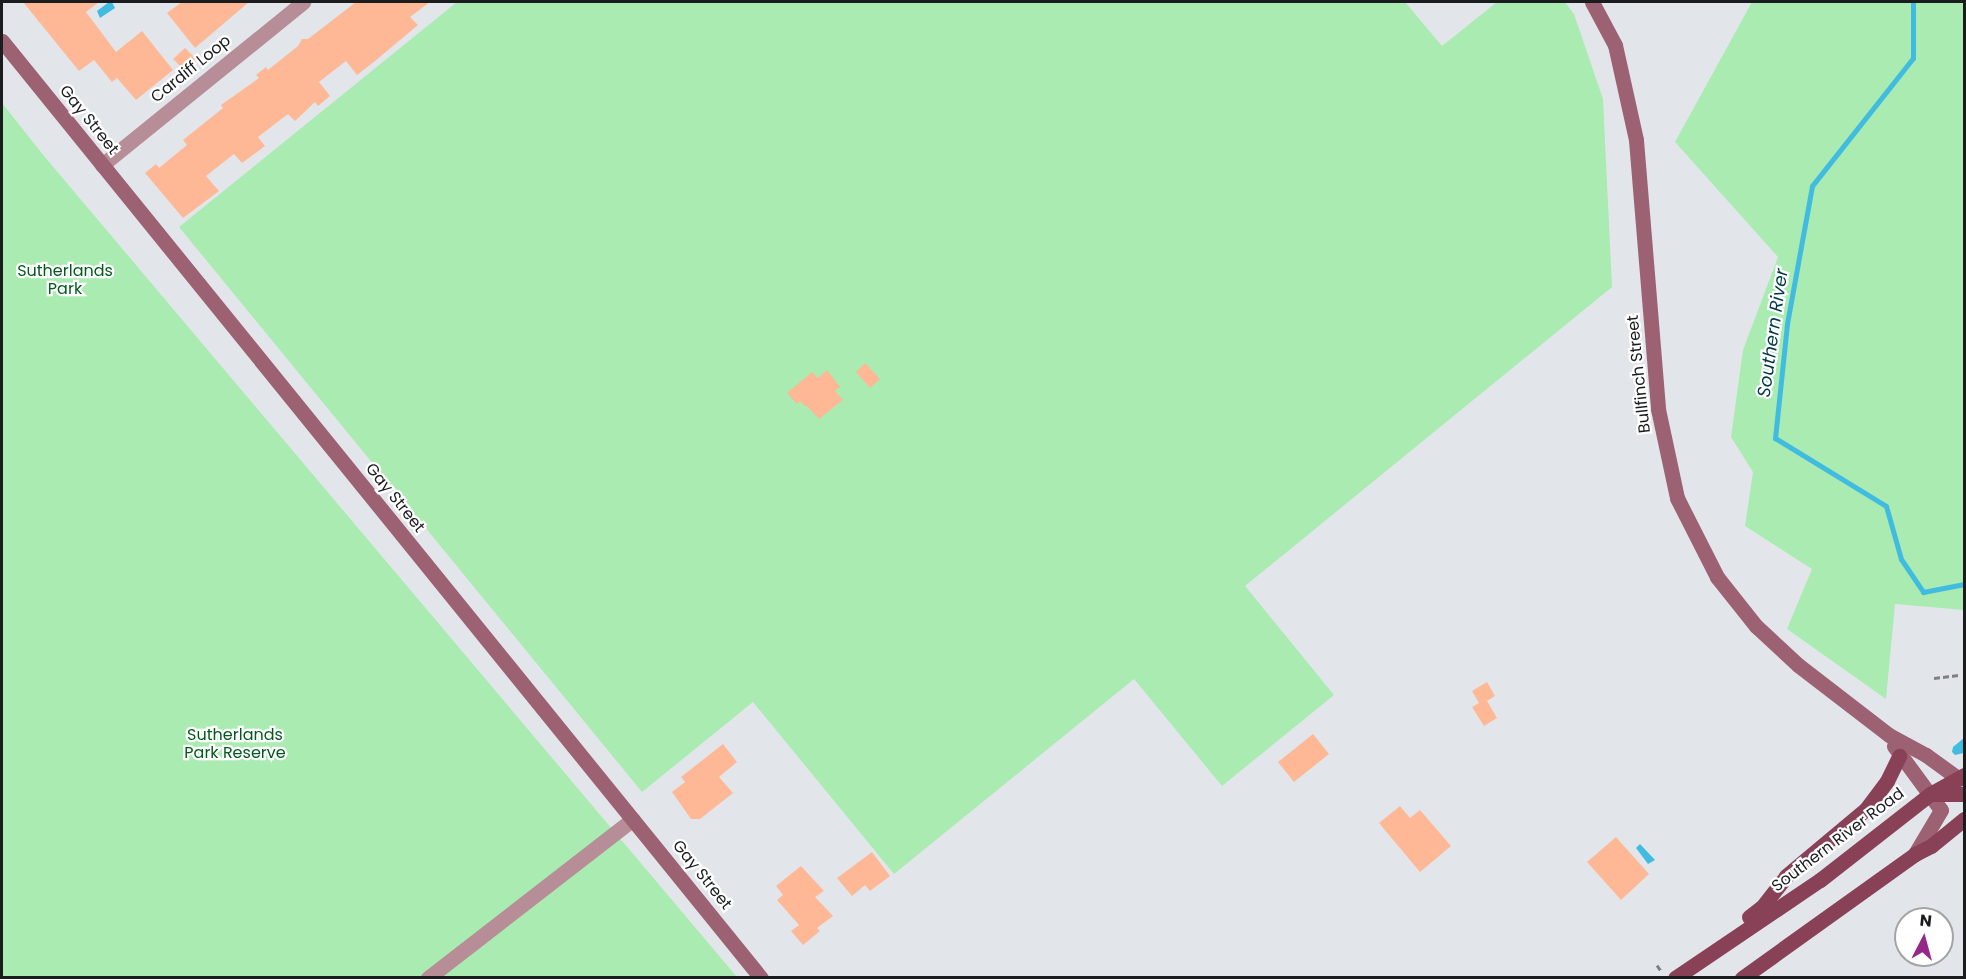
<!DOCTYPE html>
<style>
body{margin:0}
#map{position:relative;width:1966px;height:979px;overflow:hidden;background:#e2e6eb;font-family:Poppins,sans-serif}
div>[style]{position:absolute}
.green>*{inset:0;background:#aaebb1}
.water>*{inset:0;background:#40bce0}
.stream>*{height:5px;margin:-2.5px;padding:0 2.5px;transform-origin:2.5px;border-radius:2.5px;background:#40bce0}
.building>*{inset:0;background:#feb895}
.path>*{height:3px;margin-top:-1.5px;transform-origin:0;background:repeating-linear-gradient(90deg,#7e8084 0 6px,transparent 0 9px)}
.street>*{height:15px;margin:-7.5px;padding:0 7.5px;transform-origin:7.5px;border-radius:7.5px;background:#b78d97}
.secondary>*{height:15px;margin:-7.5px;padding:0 7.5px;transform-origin:7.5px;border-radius:7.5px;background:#9c6172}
.primary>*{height:15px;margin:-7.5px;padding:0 7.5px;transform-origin:7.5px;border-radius:7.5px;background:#884157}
span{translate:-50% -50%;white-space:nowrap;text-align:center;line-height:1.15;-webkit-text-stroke:4.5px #fff;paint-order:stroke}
.street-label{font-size:16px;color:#1b1c1e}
.park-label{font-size:16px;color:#02591e}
.water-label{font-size:18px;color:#003847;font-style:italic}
.frame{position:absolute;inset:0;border:3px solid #1b1c1e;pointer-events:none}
.north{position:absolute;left:1894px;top:907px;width:60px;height:60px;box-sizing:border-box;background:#fff;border:2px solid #a4a4a5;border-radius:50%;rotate:6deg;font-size:16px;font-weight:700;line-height:24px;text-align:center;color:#1b1c1e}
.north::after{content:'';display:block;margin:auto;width:21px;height:27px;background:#962788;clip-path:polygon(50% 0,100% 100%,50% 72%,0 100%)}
</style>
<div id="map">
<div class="green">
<i style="clip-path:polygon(457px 2px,1405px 2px,1442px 46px,1497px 2px,1565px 2px,1574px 14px,1603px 99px,1612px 287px,1245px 586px,1334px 695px,1222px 786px,1134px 679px,894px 874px,753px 702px,642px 792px,179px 227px)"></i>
<i style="clip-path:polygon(1752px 2px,1964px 2px,1964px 610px,1895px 604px,1886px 699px,1787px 629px,1812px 569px,1745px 526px,1753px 472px,1731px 437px,1743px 350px,1778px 257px,1675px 142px)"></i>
<i style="clip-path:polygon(2px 103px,44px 156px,737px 977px,2px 977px)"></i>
</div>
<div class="water">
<i style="clip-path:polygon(109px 2px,112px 2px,115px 8px,100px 18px,97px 11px)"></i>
<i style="clip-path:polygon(1964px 738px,1964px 753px,1955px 755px,1952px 752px,1953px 747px)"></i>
<i style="clip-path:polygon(1640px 844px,1655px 860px,1648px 864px,1636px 848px)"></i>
</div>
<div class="stream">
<i style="left:1913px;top:2px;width:56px;rotate:90deg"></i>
<i style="left:1913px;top:58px;width:163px;rotate:128.3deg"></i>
<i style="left:1812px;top:186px;width:140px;rotate:100.3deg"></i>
<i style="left:1787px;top:324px;width:115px;rotate:96deg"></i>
<i style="left:1775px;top:438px;width:130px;rotate:31.5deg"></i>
<i style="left:1886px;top:506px;width:55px;rotate:74.2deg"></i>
<i style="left:1901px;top:559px;width:40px;rotate:56deg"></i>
<i style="left:1923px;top:592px;width:42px;rotate:-11deg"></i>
</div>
<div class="building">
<i style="clip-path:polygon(23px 2px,99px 2px,86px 12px,116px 52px,142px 31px,173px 70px,136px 100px,117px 78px,112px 82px,94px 60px,79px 71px)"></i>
<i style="clip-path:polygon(182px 2px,249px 2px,195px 48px,167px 13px)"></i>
<i style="clip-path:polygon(356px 2px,430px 2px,410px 17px,418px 25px,375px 61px,357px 75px,346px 61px,319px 82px,330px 96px,318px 106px,315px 102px,295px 121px,288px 114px,258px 137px,265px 146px,242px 163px,234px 154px,206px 176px,219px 191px,183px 218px,145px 173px,156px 164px,159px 168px,187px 145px,183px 140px,223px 108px,221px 105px,259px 78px,256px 75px,266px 67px,268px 70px,298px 46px,302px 39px,308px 39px)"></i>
<i style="clip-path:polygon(185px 48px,196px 59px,184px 70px,173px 59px)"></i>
<i style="clip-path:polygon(865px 363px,880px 379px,870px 388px,856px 372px)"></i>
<i style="clip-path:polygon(827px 370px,840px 387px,835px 391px,843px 400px,819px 419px,807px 406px,806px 407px,800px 401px,797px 404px,787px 393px,812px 372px,818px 378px)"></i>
<i style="clip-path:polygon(1487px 682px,1495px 696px,1487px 701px,1497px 718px,1484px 726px,1472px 707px,1479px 703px,1472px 691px)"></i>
<i style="clip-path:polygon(1313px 734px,1329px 754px,1294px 782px,1278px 762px)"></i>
<i style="clip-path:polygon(723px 744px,737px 762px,719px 777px,733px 793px,700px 819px,691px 819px,672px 792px,685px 782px,681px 777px)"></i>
<i style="clip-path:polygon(1400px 806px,1410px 818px,1420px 810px,1451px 846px,1420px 872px,1379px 823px)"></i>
<i style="clip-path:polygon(1616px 837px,1649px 874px,1621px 900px,1587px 862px)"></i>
<i style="clip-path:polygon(872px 852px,890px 876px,870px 891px,865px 885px,852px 896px,837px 878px)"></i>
<i style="clip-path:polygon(801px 866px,824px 891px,815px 897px,833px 916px,817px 928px,820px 931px,803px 945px,791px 931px,799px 925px,777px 900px,783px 895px,776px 886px)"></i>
</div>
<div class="path">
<i style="left:1934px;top:678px;width:25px;rotate:-7deg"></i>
<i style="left:1657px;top:965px;width:7px;rotate:56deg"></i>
</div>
<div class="street">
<i style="left:102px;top:165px;width:259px;rotate:-39deg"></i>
<i style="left:428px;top:978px;width:259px;rotate:-37.8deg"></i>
</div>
<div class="secondary">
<i style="left:1592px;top:2px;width:49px;rotate:61.9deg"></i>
<i style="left:1615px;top:45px;width:97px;rotate:77.5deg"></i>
<i style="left:1636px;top:140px;width:270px;rotate:85.3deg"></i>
<i style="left:1658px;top:409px;width:91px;rotate:77.9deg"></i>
<i style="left:1677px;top:498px;width:89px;rotate:63.1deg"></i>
<i style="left:1717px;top:577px;width:63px;rotate:51.5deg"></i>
<i style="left:1756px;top:626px;width:57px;rotate:42.9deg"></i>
<i style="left:1798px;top:665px;width:115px;rotate:37.6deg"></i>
<i style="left:1889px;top:735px;width:42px;rotate:28.4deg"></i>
<i style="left:1926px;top:755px;width:41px;rotate:36deg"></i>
<i style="left:2px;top:41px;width:1206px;rotate:50.99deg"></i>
<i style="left:1894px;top:746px;width:79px;rotate:53.7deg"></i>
<i style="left:1941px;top:810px;width:51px;rotate:120.6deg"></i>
</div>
<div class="primary">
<i style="left:1932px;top:794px;width:32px"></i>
<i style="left:1749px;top:917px;width:16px;rotate:-38deg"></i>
<i style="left:1762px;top:907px;width:39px;rotate:-52deg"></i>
<i style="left:1786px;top:876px;width:104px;rotate:-39.9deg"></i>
<i style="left:1866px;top:809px;width:35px;rotate:-53deg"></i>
<i style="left:1887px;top:781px;width:28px;rotate:-64deg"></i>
<i style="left:1675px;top:978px;width:175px;rotate:-34.1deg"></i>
<i style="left:1820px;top:880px;width:140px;rotate:-38deg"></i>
<i style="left:1930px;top:794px;width:39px;rotate:-29deg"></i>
<i style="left:1742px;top:978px;width:213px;rotate:-35.6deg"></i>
<i style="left:1915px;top:854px;width:18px;rotate:-27deg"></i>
<i style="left:1931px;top:846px;width:43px;rotate:-39.3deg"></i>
</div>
<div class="street-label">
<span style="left:191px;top:69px;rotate:-39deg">Cardiff Loop</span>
<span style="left:89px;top:120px;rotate:51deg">Gay Street</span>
<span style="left:1639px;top:374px;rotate:-96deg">Bullfinch Street</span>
<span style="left:395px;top:498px;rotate:51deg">Gay Street</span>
<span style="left:1838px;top:840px;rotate:-37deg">Southern River Road</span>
<span style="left:702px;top:875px;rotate:51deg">Gay Street</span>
</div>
<div class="park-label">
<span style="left:65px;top:280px">Sutherlands<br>Park</span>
<span style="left:235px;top:744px">Sutherlands<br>Park Reserve</span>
</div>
<div class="water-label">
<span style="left:1773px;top:333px;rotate:-82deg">Southern River</span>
</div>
<div class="frame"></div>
<div class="north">N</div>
</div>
